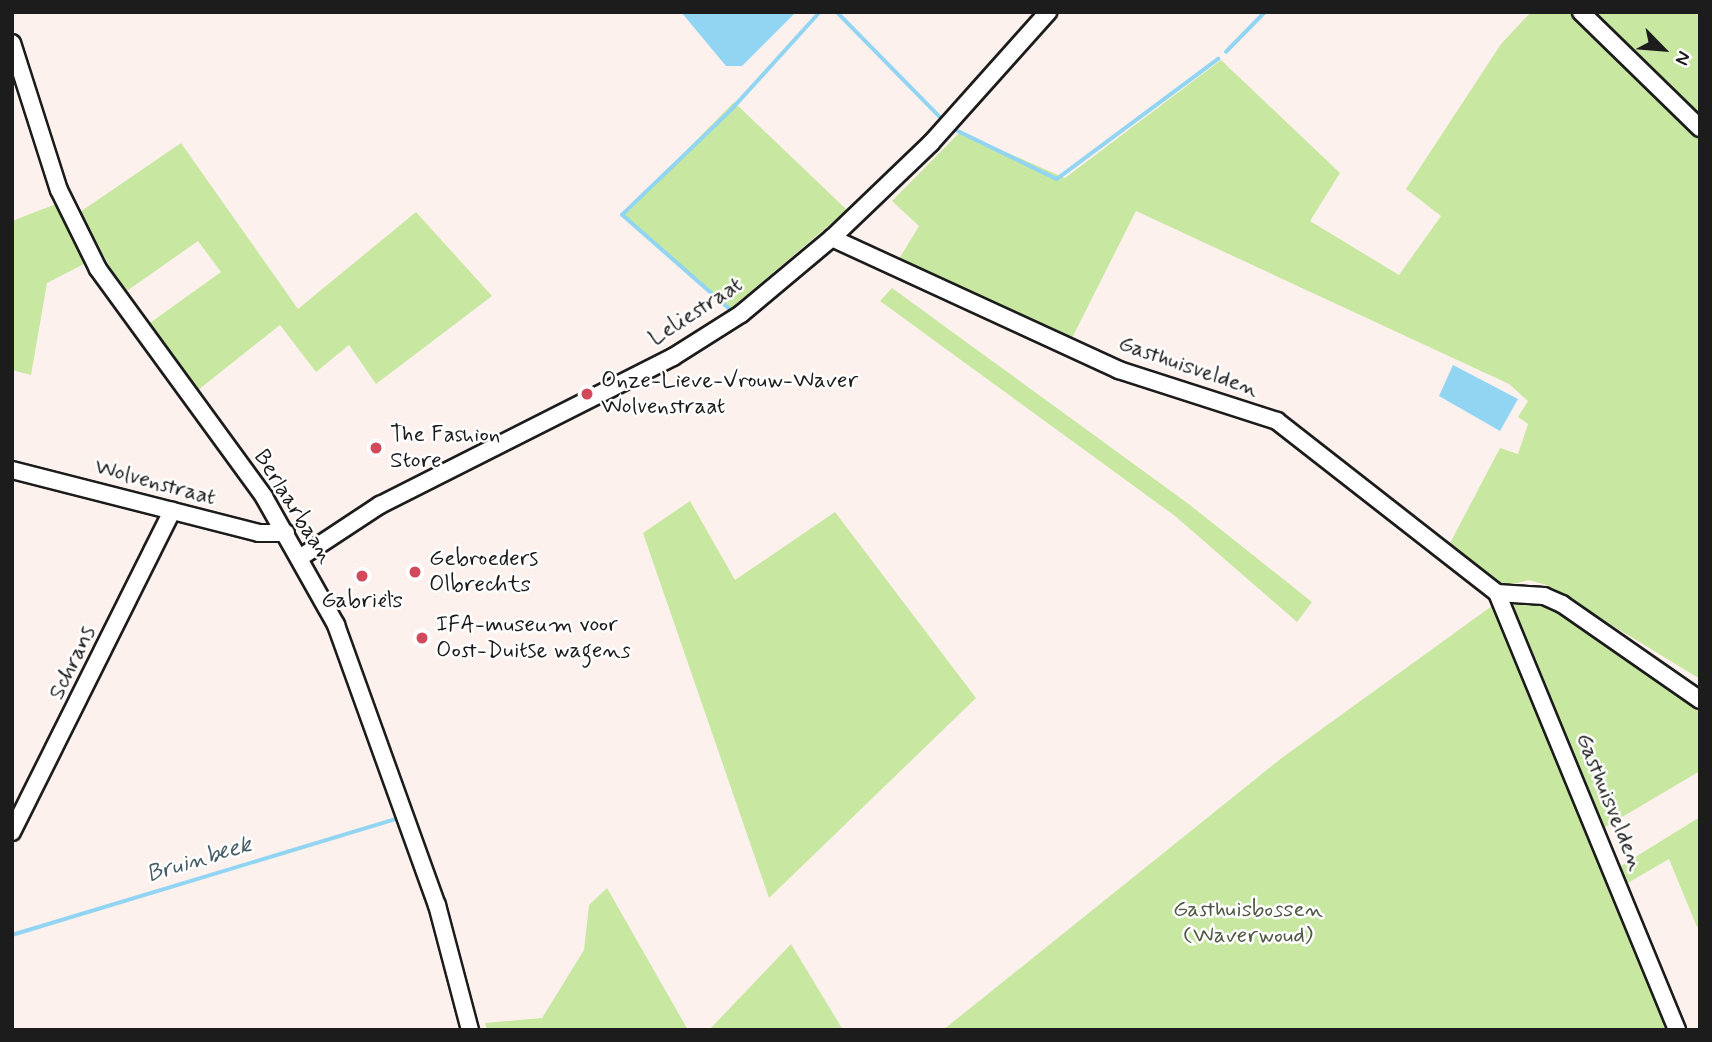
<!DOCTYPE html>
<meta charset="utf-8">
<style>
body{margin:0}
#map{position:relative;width:1712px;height:1042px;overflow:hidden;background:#fcf1ed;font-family:Mynerve,sans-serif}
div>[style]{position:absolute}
.green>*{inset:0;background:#c8e8a1}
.water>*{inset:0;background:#92d5f3}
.stream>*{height:3.5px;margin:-1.75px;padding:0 1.75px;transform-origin:1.75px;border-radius:1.75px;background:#92d5f3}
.roads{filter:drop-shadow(2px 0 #1c1c1c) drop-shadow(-2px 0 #1c1c1c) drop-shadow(0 2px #1c1c1c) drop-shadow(0 -2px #1c1c1c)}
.minor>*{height:16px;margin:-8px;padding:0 8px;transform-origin:8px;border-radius:8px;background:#fff}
.dots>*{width:19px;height:19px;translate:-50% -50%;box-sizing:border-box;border:4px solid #fff;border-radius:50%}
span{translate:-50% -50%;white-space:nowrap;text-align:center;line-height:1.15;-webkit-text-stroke:5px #fff;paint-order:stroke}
.street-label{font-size:23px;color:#1c1c1c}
.poi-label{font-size:23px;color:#1c1c1c}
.left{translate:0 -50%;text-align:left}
.park-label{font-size:23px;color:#505944}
.water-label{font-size:24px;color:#455d67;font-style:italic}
.frame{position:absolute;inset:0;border:14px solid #1c1c1c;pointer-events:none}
.north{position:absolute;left:1628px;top:14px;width:70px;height:70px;-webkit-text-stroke:5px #fff;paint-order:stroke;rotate:115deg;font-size:19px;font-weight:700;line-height:28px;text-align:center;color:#1c1c1c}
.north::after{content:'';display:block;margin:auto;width:24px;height:32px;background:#1c1c1c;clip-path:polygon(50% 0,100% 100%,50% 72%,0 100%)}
</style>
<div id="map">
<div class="green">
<i style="clip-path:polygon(1531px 12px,1700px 12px,1700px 679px,1546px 585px,1529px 580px,1501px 587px,1448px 547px,1500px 448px,1518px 454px,1528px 424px,1518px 417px,1528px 401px,1509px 384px,1136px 211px,1070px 342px,896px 264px,919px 226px,892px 201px,960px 132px,1065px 178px,1221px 60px,1340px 173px,1310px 221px,1399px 275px,1441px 216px,1406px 189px,1501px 44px)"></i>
<i style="clip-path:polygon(734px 102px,847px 210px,730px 309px,623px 215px)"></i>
<i style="clip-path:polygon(181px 143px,298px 309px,416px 212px,492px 296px,376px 384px,349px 345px,316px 372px,280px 325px,198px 390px,147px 325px,221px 272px,198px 241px,124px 293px,80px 212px)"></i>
<i style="clip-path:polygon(56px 204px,86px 263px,47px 283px,31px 375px,12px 370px,12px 221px)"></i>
<i style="clip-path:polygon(892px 288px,1190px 505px,1312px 602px,1297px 622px,1175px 516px,880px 301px)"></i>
<i style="clip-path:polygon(690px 501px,735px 580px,835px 512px,976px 698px,769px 898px,643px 533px)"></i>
<i style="clip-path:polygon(1535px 592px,1700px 695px,1700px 771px,1602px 829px,1506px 599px)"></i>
<i style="clip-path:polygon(1496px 603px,1669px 1030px,943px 1030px,1283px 757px)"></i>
<i style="clip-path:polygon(1700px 817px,1700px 926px,1697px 927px,1669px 859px,1621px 887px,1619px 867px)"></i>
<i style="clip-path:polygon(607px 888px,688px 1030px,487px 1030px,485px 1023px,542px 1018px,584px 950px,589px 905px)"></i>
<i style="clip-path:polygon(791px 944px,843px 1030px,709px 1030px)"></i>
</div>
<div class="water">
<i style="clip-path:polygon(681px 12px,796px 12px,742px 66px,726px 66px)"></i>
<i style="clip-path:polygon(1453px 365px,1518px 399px,1500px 431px,1439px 396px)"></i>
</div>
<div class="stream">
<i style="left:837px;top:12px;width:148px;rotate:45.5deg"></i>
<i style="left:1226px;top:52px;width:56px;rotate:-45.7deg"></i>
<i style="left:956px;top:130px;width:112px;rotate:25.9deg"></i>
<i style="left:1057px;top:179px;width:201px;rotate:-36.7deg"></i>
<i style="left:729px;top:309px;width:142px;rotate:-138.7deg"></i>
<i style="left:622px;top:215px;width:151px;rotate:-43.9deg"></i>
<i style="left:731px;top:110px;width:132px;rotate:-47.8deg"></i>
<i style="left:12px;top:935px;width:401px;rotate:-16.8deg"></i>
</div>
<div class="roads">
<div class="minor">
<i style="left:1581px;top:12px;width:166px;rotate:44.3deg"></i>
<i style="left:12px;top:43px;width:154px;rotate:72.3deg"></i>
<i style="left:59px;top:190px;width:88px;rotate:63.7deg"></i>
<i style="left:98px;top:269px;width:282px;rotate:53.9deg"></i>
<i style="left:264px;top:497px;width:147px;rotate:60.6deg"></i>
<i style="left:336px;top:625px;width:298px;rotate:70.2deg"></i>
<i style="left:437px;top:905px;width:129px;rotate:75.2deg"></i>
<i style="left:832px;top:238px;width:316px;rotate:24.7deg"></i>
<i style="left:1119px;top:370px;width:166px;rotate:17.9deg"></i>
<i style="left:1277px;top:421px;width:279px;rotate:38deg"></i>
<i style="left:1497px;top:593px;width:473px;rotate:67.6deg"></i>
<i style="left:12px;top:470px;width:255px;rotate:14.3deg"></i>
<i style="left:259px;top:533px;width:27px"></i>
<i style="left:301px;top:557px;width:95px;rotate:-33.4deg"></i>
<i style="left:380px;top:505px;width:328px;rotate:-26.8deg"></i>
<i style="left:673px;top:357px;width:80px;rotate:-32.3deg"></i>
<i style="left:741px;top:314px;width:119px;rotate:-39.9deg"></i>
<i style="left:832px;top:238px;width:137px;rotate:-43.8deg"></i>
<i style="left:931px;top:143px;width:176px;rotate:-48.2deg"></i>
<i style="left:1497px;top:593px;width:47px;rotate:3.7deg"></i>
<i style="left:1544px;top:596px;width:20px;rotate:24deg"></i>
<i style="left:1562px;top:604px;width:168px;rotate:34.8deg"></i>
<i style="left:12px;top:832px;width:359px;rotate:-63.5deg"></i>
</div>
</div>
<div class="dots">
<i style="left:587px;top:394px;background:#d1495b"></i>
<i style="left:376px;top:448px;background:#d1495b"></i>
<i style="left:415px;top:572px;background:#d1495b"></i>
<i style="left:362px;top:576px;background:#d1495b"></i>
<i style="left:422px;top:638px;background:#d1495b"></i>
</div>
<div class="street-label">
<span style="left:696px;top:312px;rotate:-33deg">Leliestraat</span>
<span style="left:1188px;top:367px;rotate:19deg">Gasthuisvelden</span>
<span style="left:155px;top:483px;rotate:15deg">Wolvenstraat</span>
<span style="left:293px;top:507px;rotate:58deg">Berlaarbaan</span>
<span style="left:73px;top:663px;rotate:-64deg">Schrans</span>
<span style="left:1609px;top:802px;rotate:68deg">Gasthuisvelden</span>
</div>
<div class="poi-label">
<span class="left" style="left:601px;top:394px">Onze-Lieve-Vrouw-Waver<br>Wolvenstraat</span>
<span class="left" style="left:390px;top:448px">The Fashion<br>Store</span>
<span class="left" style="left:429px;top:572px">Gebroeders<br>Olbrechts</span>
<span style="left:362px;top:601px">Gabriëls</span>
<span class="left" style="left:436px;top:638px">IFA-museum voor<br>Oost-Duitse wagens</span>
</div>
<div class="park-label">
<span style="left:1248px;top:923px">Gasthuisbossen<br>(Waverwoud)</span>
</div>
<div class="water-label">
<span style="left:199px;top:860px;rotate:-17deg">Bruinbeek</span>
</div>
<div class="frame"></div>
<div class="north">N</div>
</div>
